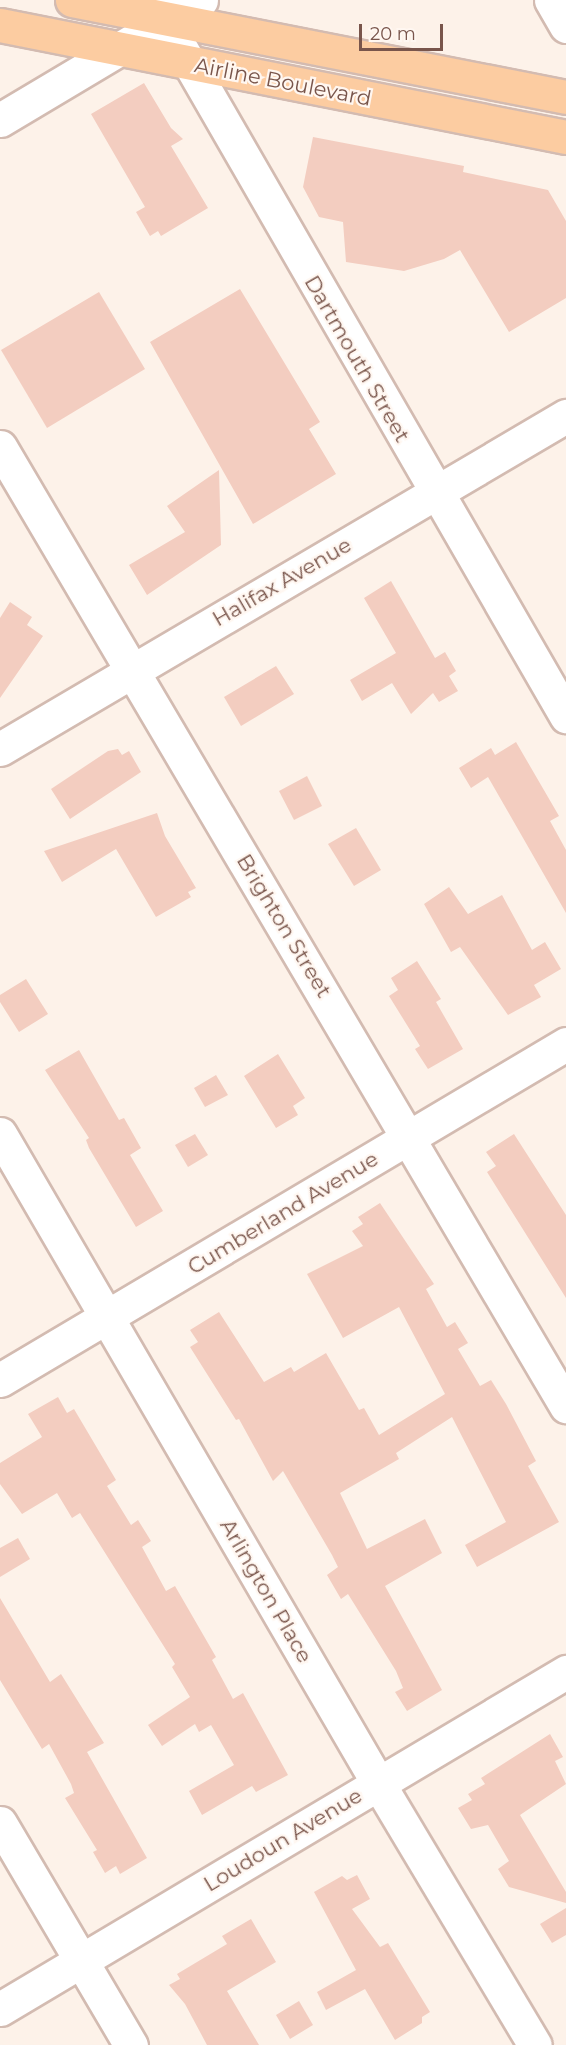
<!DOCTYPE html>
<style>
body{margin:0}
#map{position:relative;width:566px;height:2045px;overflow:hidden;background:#fdf2e9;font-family:Montserrat,sans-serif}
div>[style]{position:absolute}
.building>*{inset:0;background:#f3cdc0}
.roads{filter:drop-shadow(2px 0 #d3bbb1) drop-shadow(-2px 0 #d3bbb1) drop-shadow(0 2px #d3bbb1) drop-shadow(0 -2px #d3bbb1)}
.minor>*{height:33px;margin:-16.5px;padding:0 16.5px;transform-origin:16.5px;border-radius:16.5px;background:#fff}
.major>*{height:33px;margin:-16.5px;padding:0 16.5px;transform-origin:16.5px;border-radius:16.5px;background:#fccca1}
span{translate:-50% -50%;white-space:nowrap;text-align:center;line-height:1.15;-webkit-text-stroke:4.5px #fff7f1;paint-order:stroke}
.street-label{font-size:21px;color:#79554b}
.scale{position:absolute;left:359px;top:24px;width:84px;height:27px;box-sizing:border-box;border:3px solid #79554b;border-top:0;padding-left:8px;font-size:18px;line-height:21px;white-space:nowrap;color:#79554b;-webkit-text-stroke:4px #fff7f1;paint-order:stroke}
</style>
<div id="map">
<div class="building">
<i style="clip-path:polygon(144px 83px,171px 128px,183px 139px,171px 146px,208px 208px,161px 236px,158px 231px,150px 236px,136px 212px,145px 207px,91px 114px)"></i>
<i style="clip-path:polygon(313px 137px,464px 166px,463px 172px,548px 190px,566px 221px,566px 298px,509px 332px,460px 250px,444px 259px,404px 271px,346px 262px,343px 222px,319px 217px,303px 187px)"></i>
<i style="clip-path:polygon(240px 289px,320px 422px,309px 429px,336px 474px,253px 524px,150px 342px)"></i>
<i style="clip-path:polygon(99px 292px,145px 369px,47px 428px,1px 350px)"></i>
<i style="clip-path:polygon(219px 470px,221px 545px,147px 595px,129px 565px,185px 532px,167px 506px)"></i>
<i style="clip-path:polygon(391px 581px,435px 658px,445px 652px,456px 671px,449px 676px,458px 691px,439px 702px,433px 693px,411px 714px,392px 683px,362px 701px,350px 680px,396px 653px,364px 598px)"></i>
<i style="clip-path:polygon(10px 602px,32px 617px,27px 625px,43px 636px,0 698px,0 618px)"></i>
<i style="clip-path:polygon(276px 666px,294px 694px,241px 726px,224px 697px)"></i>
<i style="clip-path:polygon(516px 742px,559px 816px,550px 821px,566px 850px,566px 913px,488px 777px,471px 788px,459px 768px,491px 748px,495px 755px)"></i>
<i style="clip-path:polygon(118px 749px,122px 755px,129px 751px,141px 772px,70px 819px,51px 789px,108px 751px)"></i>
<i style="clip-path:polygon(307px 776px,322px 806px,294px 820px,279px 791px)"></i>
<i style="clip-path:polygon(157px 813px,165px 836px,196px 888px,188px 892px,191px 897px,156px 917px,116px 849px,62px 882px,44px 851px)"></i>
<i style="clip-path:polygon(356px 828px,381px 870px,354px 886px,328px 844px)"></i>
<i style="clip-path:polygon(449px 887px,468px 914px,502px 895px,532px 950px,545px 942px,561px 969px,534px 985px,541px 997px,508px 1015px,460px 947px,451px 952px,424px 904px)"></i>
<i style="clip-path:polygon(417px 961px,441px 999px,436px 1002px,463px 1049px,428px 1069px,415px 1049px,420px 1046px,389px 996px,398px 990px,391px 978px)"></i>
<i style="clip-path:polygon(26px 979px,48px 1014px,19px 1032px,0 1002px,0 995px)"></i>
<i style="clip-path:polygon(79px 1050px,119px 1120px,124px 1118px,141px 1148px,130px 1155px,163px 1211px,136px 1227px,89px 1148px,86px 1140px,89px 1138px,45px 1070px)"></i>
<i style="clip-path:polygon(278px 1054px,305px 1098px,293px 1106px,298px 1115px,276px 1128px,244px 1076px)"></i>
<i style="clip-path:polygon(216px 1075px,228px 1095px,205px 1107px,194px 1088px)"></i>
<i style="clip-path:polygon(195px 1134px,208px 1155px,188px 1167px,175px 1145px)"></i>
<i style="clip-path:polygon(514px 1134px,566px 1215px,566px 1298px,487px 1172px,496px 1166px,486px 1152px)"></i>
<i style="clip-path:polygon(380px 1203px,434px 1284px,426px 1289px,447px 1327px,455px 1322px,468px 1343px,458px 1349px,480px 1386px,491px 1380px,506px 1404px,536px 1461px,528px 1466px,559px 1522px,477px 1567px,465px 1545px,506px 1522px,452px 1417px,396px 1453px,399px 1459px,340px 1493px,367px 1549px,425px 1519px,442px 1553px,385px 1586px,442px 1690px,407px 1711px,395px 1692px,403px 1688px,396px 1671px,348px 1594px,341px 1599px,327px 1575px,338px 1567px,332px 1555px,283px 1471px,273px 1481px,239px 1419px,236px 1420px,190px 1347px,198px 1342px,190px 1330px,219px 1312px,264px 1382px,291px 1367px,294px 1372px,326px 1353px,359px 1410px,364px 1408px,379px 1435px,445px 1394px,399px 1307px,343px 1338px,307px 1274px,363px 1246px,352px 1231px,363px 1224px,358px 1217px)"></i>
<i style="clip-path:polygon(58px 1397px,67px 1413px,74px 1409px,116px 1480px,107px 1486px,131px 1525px,138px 1520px,151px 1541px,142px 1547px,166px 1591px,175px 1586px,216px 1657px,212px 1660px,233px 1699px,243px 1693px,288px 1775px,256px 1792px,252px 1786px,202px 1815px,189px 1791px,234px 1765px,211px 1725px,199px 1732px,195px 1724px,162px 1746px,148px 1725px,190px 1697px,172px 1667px,175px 1664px,80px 1513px,72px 1518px,57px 1493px,22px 1514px,0 1484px,0 1463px,42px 1437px,28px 1414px)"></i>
<i style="clip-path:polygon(18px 1538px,30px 1559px,0 1577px,0 1548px)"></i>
<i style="clip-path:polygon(0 1598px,50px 1682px,61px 1674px,104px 1743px,87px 1752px,147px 1858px,120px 1874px,116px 1866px,105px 1873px,93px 1852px,97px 1850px,65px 1798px,74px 1793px,71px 1784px,49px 1744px,42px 1749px,0 1680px)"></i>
<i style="clip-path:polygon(550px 1734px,563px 1757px,555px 1761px,566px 1784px,520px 1815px,566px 1892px,566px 1903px,509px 1887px,498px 1869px,509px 1861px,488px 1825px,471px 1829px,458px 1808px,472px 1800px,468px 1794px,485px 1784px,481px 1778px)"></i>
<i style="clip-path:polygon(357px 1875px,370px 1899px,352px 1909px,380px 1947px,388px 1943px,430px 2012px,422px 2017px,422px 2023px,395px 2040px,365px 1989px,326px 2010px,317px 1992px,356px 1970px,314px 1892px,342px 1876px,347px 1880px)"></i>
<i style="clip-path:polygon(566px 1908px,566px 1935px,552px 1943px,540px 1924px)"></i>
<i style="clip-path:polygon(251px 1919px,276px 1962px,227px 1991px,259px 2045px,207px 2045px,185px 2004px,169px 1985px,180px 1979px,177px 1974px,227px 1944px,222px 1936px)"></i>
<i style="clip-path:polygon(299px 2001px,313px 2025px,290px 2039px,276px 2015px)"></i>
</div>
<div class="roads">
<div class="minor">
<i style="left:153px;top:0;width:827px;rotate:60.02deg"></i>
<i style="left:551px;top:0;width:30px;rotate:60deg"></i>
<i style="left:0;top:120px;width:234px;rotate:-30.8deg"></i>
<i style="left:0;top:447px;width:1114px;rotate:59.45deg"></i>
<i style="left:0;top:749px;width:657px;rotate:-30.47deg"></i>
<i style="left:0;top:1134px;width:751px;rotate:59.78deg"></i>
<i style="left:378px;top:1783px;width:305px;rotate:59.1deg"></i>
<i style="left:0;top:1380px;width:658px;rotate:-30.7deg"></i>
<i style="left:0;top:1823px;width:258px;rotate:59.5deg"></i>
<i style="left:0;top:2009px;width:659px;rotate:-30.77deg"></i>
</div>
<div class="major">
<i style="left:72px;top:0;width:503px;rotate:11.11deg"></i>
<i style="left:0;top:25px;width:577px;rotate:11.19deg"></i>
</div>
</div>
<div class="street-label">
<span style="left:283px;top:82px;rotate:11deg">Airline Boulevard</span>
<span style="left:357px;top:359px;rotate:60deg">Dartmouth Street</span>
<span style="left:282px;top:582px;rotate:-30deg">Halifax Avenue</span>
<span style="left:284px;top:926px;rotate:59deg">Brighton Street</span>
<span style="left:283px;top:1213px;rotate:-31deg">Cumberland Avenue</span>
<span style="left:266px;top:1591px;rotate:60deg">Arlington Place</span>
<span style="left:283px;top:1840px;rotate:-31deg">Loudoun Avenue</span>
</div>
<div class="scale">20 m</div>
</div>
